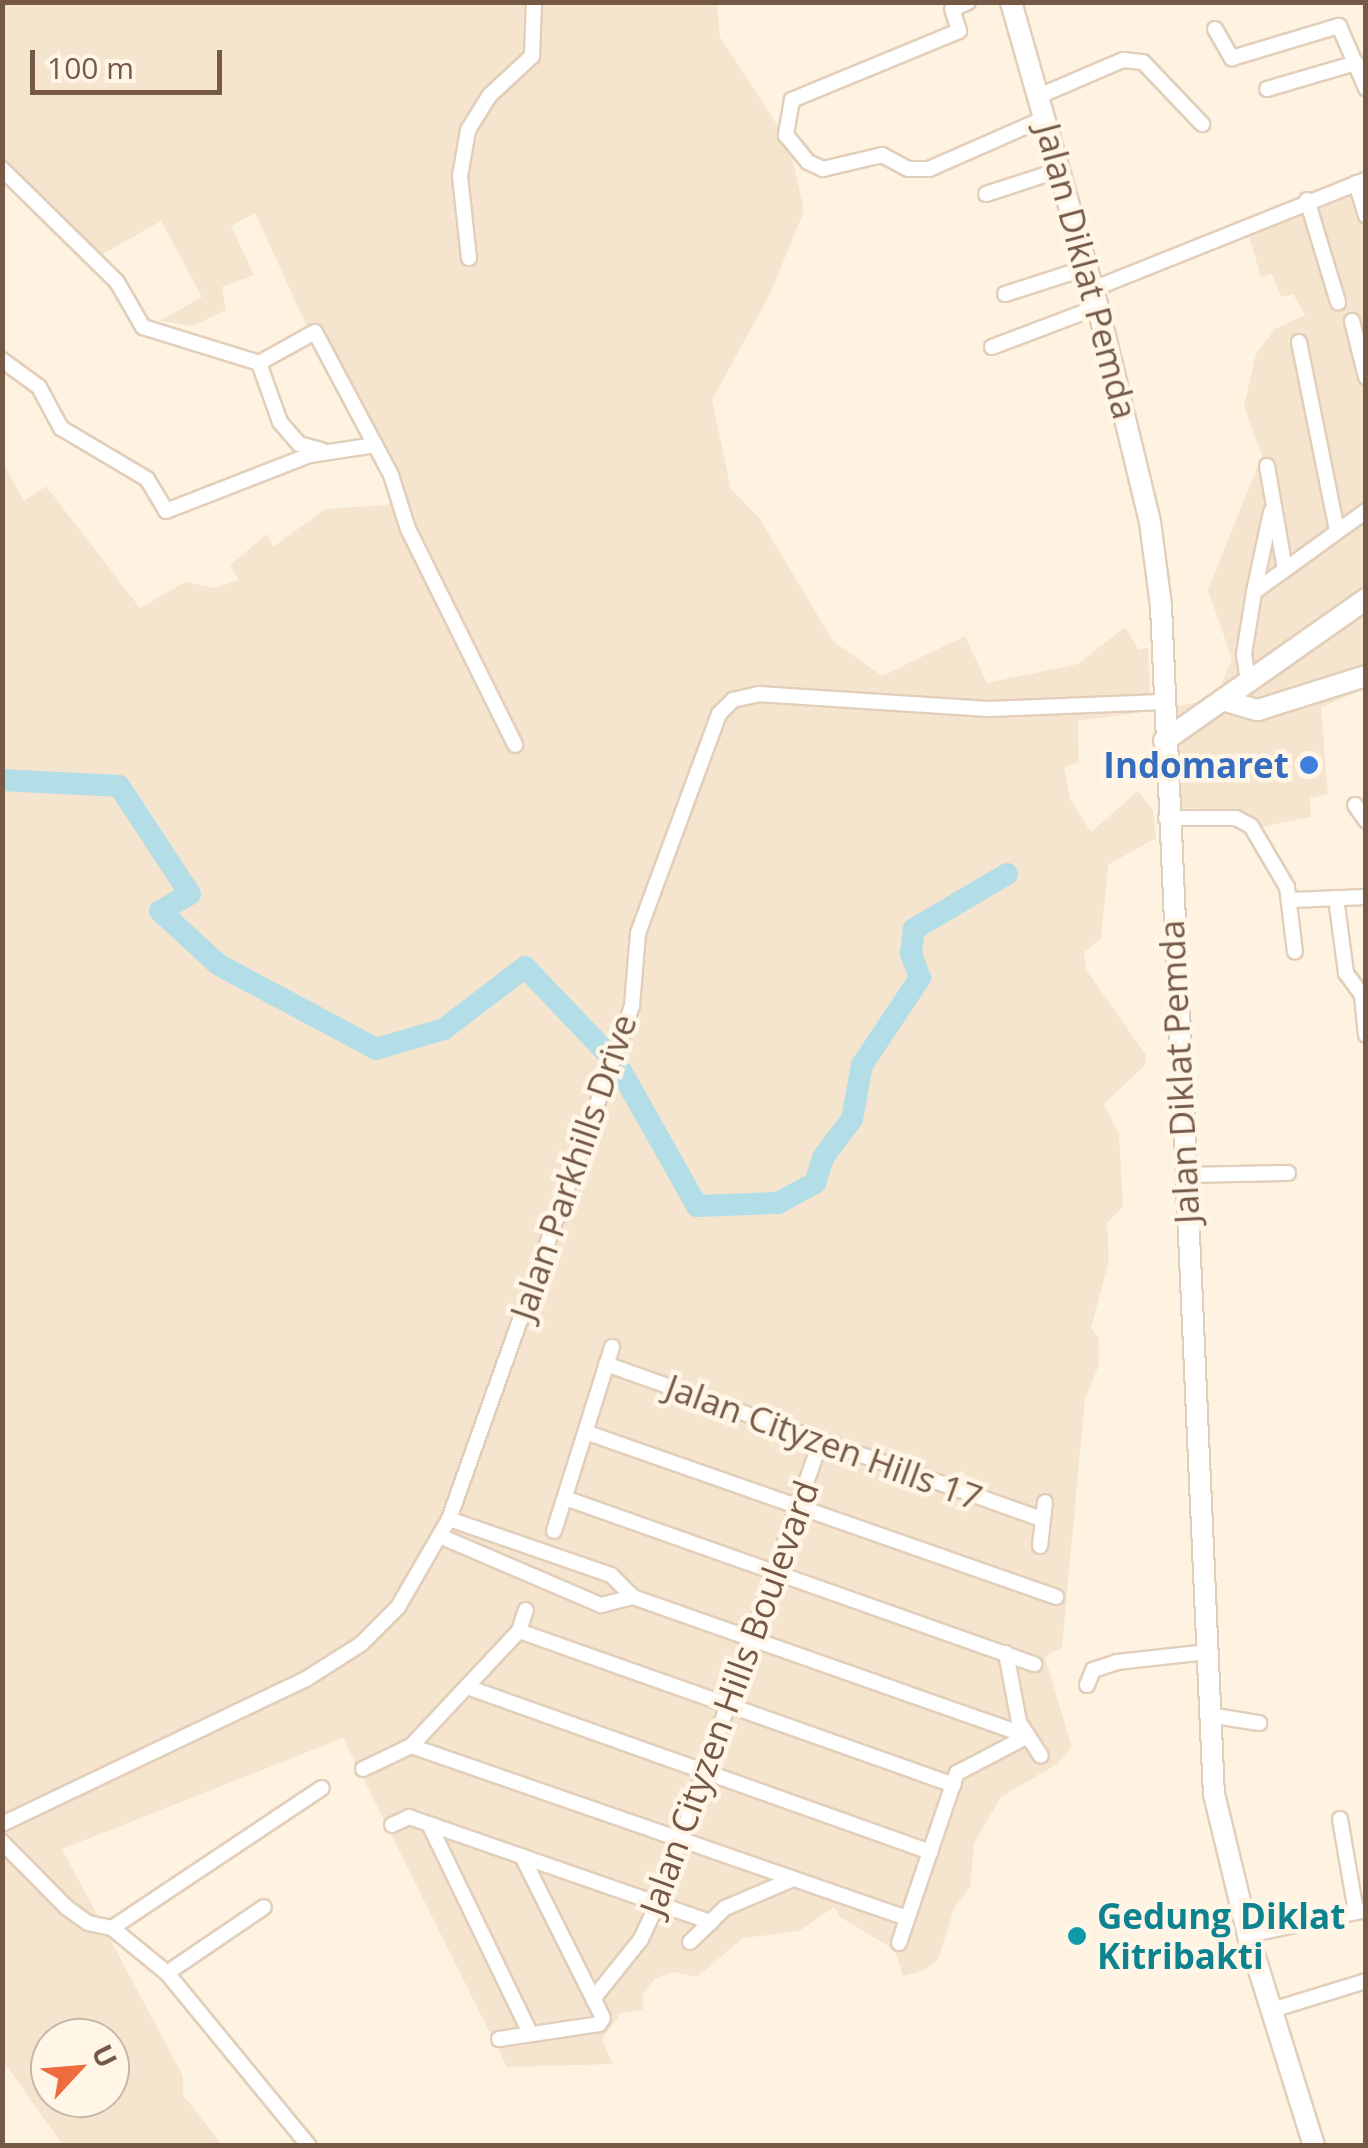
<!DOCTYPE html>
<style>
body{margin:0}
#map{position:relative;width:1368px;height:2148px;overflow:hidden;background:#fdf3e0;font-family:"Open Sans",sans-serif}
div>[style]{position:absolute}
.residential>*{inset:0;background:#f5e5ce}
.river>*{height:22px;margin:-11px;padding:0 11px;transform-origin:11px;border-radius:11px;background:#b4dee7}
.roads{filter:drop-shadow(2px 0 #e2cfbb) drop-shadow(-2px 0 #e2cfbb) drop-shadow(0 2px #e2cfbb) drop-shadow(0 -2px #e2cfbb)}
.street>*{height:14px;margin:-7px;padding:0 7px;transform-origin:7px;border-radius:7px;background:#fff}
.secondary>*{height:20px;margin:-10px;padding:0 10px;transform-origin:10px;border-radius:10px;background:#fff}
.dots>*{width:28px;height:28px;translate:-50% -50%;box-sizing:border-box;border:5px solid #fff6e7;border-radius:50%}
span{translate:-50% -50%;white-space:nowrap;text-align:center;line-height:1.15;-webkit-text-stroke:9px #fff6e7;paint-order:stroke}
.street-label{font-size:35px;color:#755946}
.shop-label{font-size:35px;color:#366cbe;font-weight:700}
.right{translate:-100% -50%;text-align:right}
.culture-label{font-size:35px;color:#0d838f;font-weight:700}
.left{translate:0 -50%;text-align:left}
.frame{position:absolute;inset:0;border:5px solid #755946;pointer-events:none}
.north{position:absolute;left:30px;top:2018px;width:100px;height:100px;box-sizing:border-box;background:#fff6e7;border:2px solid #c8b7a7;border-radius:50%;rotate:64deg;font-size:28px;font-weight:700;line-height:40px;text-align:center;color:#755946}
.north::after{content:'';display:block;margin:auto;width:35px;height:45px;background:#ee6c3e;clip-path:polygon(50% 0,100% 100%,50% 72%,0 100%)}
.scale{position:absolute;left:30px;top:50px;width:192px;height:45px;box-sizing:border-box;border:5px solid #755946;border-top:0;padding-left:12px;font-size:30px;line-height:35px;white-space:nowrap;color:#755946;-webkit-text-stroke:8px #fff6e7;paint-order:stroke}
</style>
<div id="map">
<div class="residential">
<i style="clip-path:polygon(evenodd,3px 3px,717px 3px,720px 37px,789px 143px,804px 211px,770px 294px,712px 400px,731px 489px,760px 519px,833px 641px,882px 676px,965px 636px,987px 683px,1078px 664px,1125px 627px,1139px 650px,1148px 648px,1151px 711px,1078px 721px,1079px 762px,1064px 768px,1070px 799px,1091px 832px,1138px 791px,1153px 810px,1156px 838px,1108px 865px,1101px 939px,1084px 952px,1087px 971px,1146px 1055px,1145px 1065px,1104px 1104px,1119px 1134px,1123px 1207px,1107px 1223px,1109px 1260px,1091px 1328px,1099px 1338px,1099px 1365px,1085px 1398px,1062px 1647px,1045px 1657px,1072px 1747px,1057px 1764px,1001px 1797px,974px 1843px,970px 1888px,955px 1906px,938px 1960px,923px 1971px,903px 1976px,895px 1950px,840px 1917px,834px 1907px,799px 1931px,743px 1938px,697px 1977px,673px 1972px,656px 1978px,643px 1993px,643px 2010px,621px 2013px,602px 2039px,613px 2064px,507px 2067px,343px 1738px,62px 1849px,183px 2076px,183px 2095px,222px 2145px,63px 2145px,3px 2061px,2px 461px,24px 501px,46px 486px,140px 608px,185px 582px,214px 588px,239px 580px,230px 565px,267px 534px,273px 547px,325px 509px,386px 505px,405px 493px,317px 327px,309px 331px,255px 213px,231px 226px,254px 275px,222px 287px,226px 310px,193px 326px,160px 321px,202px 297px,161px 221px,96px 258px,3px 164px,3px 3px,50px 2038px,110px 2038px,110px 2098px,50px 2098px,50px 2038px)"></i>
<i style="clip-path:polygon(1365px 191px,1365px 689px,1321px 707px,1328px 794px,1310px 798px,1311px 817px,1261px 827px,1239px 810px,1177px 808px,1168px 708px,1205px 701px,1221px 686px,1232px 659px,1208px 590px,1262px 456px,1244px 406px,1256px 354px,1275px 329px,1305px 315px,1293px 294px,1281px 297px,1272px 274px,1261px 277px,1249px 235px)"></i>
</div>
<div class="river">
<i style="left:2px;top:780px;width:117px;rotate:2.9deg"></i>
<i style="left:119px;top:786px;width:129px;rotate:56.7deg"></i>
<i style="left:190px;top:894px;width:34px;rotate:150deg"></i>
<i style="left:160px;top:911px;width:80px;rotate:42.5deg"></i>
<i style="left:219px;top:965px;width:178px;rotate:28.1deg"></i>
<i style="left:376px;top:1049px;width:71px;rotate:-16.4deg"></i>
<i style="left:444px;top:1029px;width:102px;rotate:-37.4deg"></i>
<i style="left:525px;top:967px;width:119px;rotate:46.4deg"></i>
<i style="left:621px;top:1071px;width:155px;rotate:60.6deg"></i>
<i style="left:697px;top:1206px;width:81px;rotate:-2.1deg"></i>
<i style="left:778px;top:1203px;width:42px;rotate:-28.4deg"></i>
<i style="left:815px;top:1183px;width:28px;rotate:-72deg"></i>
<i style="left:824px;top:1156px;width:46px;rotate:-52.9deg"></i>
<i style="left:852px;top:1119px;width:55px;rotate:-79.5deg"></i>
<i style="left:862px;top:1065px;width:105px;rotate:-56.3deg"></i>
<i style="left:920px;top:978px;width:27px;rotate:-110deg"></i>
<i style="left:911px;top:953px;width:24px;rotate:-83deg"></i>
<i style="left:914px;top:929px;width:108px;rotate:-30.6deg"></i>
</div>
<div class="roads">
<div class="street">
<i style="left:968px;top:2px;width:17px;rotate:156deg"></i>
<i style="left:952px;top:9px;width:23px;rotate:72deg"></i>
<i style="left:959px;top:31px;width:181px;rotate:157.6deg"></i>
<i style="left:792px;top:100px;width:36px;rotate:100deg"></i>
<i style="left:786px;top:135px;width:35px;rotate:51deg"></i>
<i style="left:808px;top:162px;width:17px;rotate:25deg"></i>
<i style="left:823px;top:169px;width:61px;rotate:-13.3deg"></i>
<i style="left:882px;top:155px;width:30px;rotate:28deg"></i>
<i style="left:908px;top:169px;width:21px"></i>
<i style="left:929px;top:169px;width:127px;rotate:-23.7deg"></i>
<i style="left:1215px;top:29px;width:34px;rotate:60deg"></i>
<i style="left:1232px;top:58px;width:112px;rotate:-16.7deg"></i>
<i style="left:1339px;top:26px;width:68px;rotate:66.5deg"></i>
<i style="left:1267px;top:89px;width:93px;rotate:-16.3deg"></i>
<i style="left:1039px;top:96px;width:91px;rotate:-23.2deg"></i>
<i style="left:1123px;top:60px;width:20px;rotate:6deg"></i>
<i style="left:1143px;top:62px;width:86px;rotate:46.4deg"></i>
<i style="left:2px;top:169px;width:161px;rotate:44.5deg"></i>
<i style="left:117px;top:282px;width:52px;rotate:60deg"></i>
<i style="left:143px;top:327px;width:121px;rotate:17.2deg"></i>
<i style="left:259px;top:363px;width:64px;rotate:-29deg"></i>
<i style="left:315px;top:332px;width:162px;rotate:62deg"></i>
<i style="left:391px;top:475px;width:57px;rotate:72.5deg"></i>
<i style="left:408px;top:529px;width:241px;rotate:63.6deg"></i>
<i style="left:1356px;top:183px;width:34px;rotate:73deg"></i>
<i style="left:986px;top:194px;width:78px;rotate:-18deg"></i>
<i style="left:1307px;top:200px;width:107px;rotate:73.1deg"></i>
<i style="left:469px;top:258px;width:82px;rotate:-96.3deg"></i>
<i style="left:460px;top:176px;width:47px;rotate:-80.1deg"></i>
<i style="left:468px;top:130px;width:40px;rotate:-58deg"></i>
<i style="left:489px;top:96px;width:59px;rotate:-42.9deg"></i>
<i style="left:532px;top:56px;width:54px;rotate:-87.9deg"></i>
<i style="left:1093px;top:289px;width:294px;rotate:-21.8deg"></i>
<i style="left:1005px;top:294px;width:85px;rotate:-17.8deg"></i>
<i style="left:1352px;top:321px;width:58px;rotate:76deg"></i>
<i style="left:1299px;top:342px;width:193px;rotate:78.6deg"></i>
<i style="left:992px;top:347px;width:113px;rotate:-20.7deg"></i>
<i style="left:2px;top:360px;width:46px;rotate:36.1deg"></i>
<i style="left:39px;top:387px;width:47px;rotate:61.8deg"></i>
<i style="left:61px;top:428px;width:100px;rotate:30.7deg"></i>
<i style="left:147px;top:479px;width:37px;rotate:59deg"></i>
<i style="left:166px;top:511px;width:155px;rotate:-21.3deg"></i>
<i style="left:310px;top:455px;width:66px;rotate:-8.7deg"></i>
<i style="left:259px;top:363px;width:63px;rotate:70.4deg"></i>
<i style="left:280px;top:422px;width:29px;rotate:49deg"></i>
<i style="left:299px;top:444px;width:23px;rotate:15deg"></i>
<i style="left:1267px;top:466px;width:105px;rotate:80.1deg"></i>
<i style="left:1254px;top:592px;width:82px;rotate:-78deg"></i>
<i style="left:1248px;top:682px;width:28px;rotate:-98deg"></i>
<i style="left:1244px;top:654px;width:63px;rotate:-80.8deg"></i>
<i style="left:1254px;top:592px;width:138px;rotate:-35.9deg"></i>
<i style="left:1355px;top:805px;width:19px;rotate:55deg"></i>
<i style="left:1166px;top:818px;width:70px"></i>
<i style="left:1236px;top:818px;width:17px;rotate:28deg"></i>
<i style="left:1251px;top:826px;width:71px;rotate:59.5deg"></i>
<i style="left:1287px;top:887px;width:65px;rotate:83deg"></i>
<i style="left:1336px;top:898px;width:76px;rotate:82.4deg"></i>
<i style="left:1346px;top:973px;width:27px;rotate:54deg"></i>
<i style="left:1362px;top:995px;width:40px;rotate:84.3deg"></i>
<i style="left:1291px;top:900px;width:75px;rotate:-2.3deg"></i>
<i style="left:1183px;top:1175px;width:105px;rotate:-1.1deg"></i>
<i style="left:606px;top:1364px;width:464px;rotate:19.6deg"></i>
<i style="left:588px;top:1433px;width:496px;rotate:19.3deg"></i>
<i style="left:565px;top:1498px;width:498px;rotate:19.5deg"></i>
<i style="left:449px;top:1519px;width:171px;rotate:19.1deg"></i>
<i style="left:611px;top:1575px;width:31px;rotate:45deg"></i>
<i style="left:633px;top:1597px;width:419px;rotate:19.4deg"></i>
<i style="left:554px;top:1531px;width:193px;rotate:-72.5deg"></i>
<i style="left:442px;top:1537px;width:173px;rotate:23.2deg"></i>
<i style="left:601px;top:1605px;width:33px;rotate:-14deg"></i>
<i style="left:1040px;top:1546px;width:44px;rotate:-83.5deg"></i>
<i style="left:519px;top:1631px;width:461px;rotate:19.5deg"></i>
<i style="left:1006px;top:1653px;width:70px;rotate:79.3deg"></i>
<i style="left:1019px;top:1722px;width:40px;rotate:57.1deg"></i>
<i style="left:1087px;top:1685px;width:16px;rotate:-68deg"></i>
<i style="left:1093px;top:1670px;width:25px;rotate:-18deg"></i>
<i style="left:1117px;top:1662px;width:92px;rotate:-6.3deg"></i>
<i style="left:467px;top:1687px;width:492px;rotate:19.6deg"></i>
<i style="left:1209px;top:1715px;width:51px;rotate:9.1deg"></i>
<i style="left:411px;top:1746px;width:525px;rotate:19.13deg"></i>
<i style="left:363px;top:1769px;width:53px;rotate:-25.6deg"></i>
<i style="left:411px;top:1746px;width:158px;rotate:-46.8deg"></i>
<i style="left:519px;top:1631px;width:22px;rotate:-72deg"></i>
<i style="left:1340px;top:1819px;width:94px;rotate:80.2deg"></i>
<i style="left:2px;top:1824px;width:337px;rotate:-25.5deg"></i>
<i style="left:306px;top:1679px;width:65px;rotate:-32.5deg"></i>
<i style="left:361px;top:1644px;width:52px;rotate:-45deg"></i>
<i style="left:398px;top:1607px;width:102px;rotate:-59.9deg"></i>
<i style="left:449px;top:1519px;width:545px;rotate:-70.37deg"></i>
<i style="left:632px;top:1006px;width:73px;rotate:-85.3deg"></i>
<i style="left:638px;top:933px;width:233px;rotate:-69.7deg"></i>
<i style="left:719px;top:714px;width:20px;rotate:-45deg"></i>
<i style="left:733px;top:700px;width:26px;rotate:-13deg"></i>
<i style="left:758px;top:694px;width:231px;rotate:3.7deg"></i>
<i style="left:989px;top:709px;width:174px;rotate:-2.3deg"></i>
<i style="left:429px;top:1824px;width:232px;rotate:64.2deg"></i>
<i style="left:392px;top:1825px;width:19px;rotate:-25deg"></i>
<i style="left:409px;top:1817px;width:320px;rotate:19.2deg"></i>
<i style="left:2px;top:1842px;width:91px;rotate:45.4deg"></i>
<i style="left:66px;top:1907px;width:27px;rotate:36deg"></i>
<i style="left:88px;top:1923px;width:25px;rotate:12deg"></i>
<i style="left:112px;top:1928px;width:71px;rotate:39.3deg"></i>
<i style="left:167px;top:1973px;width:224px;rotate:50.6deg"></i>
<i style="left:112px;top:1928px;width:252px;rotate:-33.7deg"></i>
<i style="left:1248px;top:1935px;width:121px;rotate:-12deg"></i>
<i style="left:690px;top:1942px;width:49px;rotate:-44.2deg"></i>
<i style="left:725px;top:1908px;width:74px;rotate:-23.1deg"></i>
<i style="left:899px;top:1943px;width:180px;rotate:-71.2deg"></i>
<i style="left:957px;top:1773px;width:80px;rotate:-27.5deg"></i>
<i style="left:167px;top:1973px;width:117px;rotate:-34.2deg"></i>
<i style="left:593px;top:1999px;width:77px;rotate:-51.3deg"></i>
<i style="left:641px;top:1939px;width:40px;rotate:-65deg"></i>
<i style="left:658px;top:1903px;width:490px;rotate:-70.6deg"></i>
<i style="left:1272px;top:2010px;width:98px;rotate:-17.1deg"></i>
<i style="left:499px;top:2039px;width:101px;rotate:-8.5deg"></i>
<i style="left:599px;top:2024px;width:7px;rotate:-56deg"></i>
<i style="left:603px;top:2018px;width:181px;rotate:-116.6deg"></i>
</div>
<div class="secondary">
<i style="left:1011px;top:2px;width:317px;rotate:74.1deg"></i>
<i style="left:1098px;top:307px;width:221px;rotate:76.4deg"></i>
<i style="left:1150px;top:522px;width:85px;rotate:82.5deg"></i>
<i style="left:1161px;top:606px;width:1189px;rotate:87.45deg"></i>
<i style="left:1214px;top:1794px;width:145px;rotate:76.4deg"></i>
<i style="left:1248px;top:1935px;width:221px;rotate:72.6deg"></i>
<i style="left:1222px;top:700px;width:37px;rotate:16deg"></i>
<i style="left:1258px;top:710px;width:113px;rotate:-17.5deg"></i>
<i style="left:1164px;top:741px;width:247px;rotate:-35.1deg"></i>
</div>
</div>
<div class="dots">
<i style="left:1309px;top:765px;background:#3f7fe0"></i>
<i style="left:1077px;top:1936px;background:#0f9aa8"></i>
</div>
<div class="street-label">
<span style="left:1087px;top:271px;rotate:75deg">Jalan Diklat Pemda</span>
<span style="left:1179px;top:1072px;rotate:-93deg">Jalan Diklat Pemda</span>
<span style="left:573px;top:1167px;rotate:-71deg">Jalan Parkhills Drive</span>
<span style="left:824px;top:1442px;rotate:20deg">Jalan Cityzen Hills 17</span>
<span style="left:729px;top:1698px;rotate:-70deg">Jalan Cityzen Hills Boulevard</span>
</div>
<div class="shop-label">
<span class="right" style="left:1289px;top:765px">Indomaret</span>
</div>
<div class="culture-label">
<span class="left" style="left:1097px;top:1936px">Gedung Diklat<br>Kitribakti</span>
</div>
<div class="frame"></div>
<div class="north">U</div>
<div class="scale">100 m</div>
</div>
